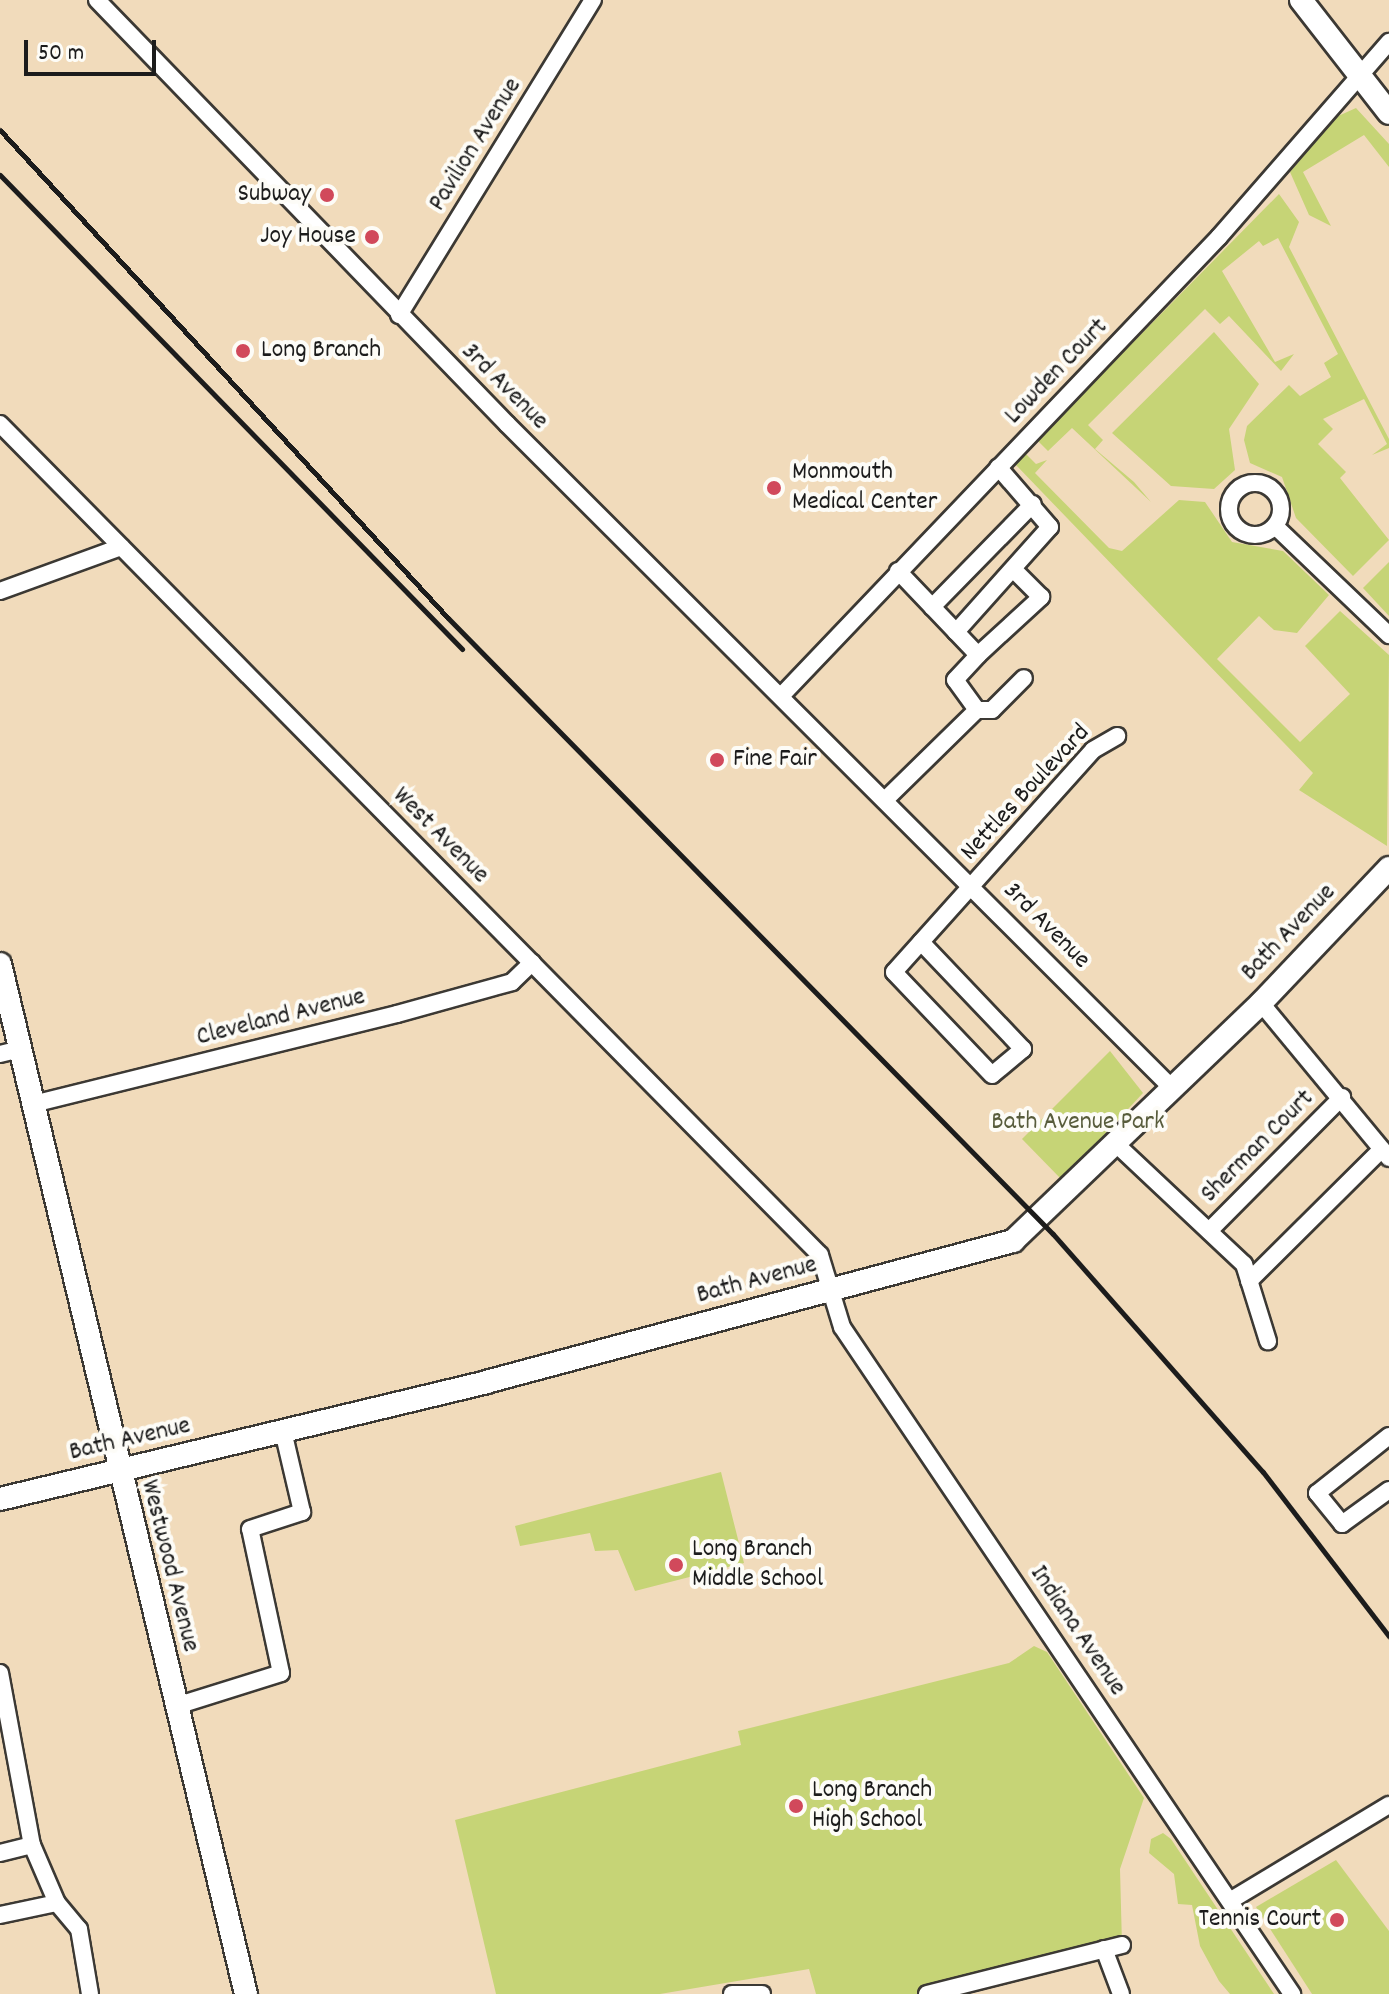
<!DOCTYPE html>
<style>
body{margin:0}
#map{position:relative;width:1389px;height:1994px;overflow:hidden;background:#f1dbbb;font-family:Dekko,sans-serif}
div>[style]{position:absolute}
.green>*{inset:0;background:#c6d476}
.roads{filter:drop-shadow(2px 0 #3c3934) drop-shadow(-2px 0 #3c3934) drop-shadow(0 2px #3c3934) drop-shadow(0 -2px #3c3934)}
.street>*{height:16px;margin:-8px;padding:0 8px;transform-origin:8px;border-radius:8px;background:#fff}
.street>.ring{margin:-8px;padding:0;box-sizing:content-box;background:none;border:16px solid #fff;border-radius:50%}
.secondary>*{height:22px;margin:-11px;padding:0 11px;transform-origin:11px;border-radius:11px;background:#fff}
.rail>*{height:5px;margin:-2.5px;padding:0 2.5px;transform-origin:2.5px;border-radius:2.5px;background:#1c1c1c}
.dots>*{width:22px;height:22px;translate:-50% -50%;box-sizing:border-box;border:4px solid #fdfcf7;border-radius:50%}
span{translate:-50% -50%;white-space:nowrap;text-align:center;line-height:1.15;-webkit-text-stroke:8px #fdfcf7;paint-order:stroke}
.street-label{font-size:26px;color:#1c1c1c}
.poi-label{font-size:26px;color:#1c1c1c}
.right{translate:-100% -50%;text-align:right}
.left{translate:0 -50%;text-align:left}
.park-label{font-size:26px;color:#585c3c}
.scale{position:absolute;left:24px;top:40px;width:132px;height:36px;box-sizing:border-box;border:4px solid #1c1c1c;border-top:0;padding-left:10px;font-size:24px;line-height:28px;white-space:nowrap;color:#1c1c1c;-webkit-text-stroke:6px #fdfcf7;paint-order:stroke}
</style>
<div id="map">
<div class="green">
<i style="clip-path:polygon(1356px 108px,1389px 144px,1389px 167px,1364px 135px,1303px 172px,1331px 226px,1309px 215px,1290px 172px,1336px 117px)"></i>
<i style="clip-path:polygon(1279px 194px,1299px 222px,1289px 247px,1389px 439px,1389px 448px,1372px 455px,1387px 444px,1364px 399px,1323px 419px,1333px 429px,1318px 444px,1346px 472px,1340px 478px,1389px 540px,1353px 576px,1296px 518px,1282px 477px,1250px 463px,1244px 440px,1247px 426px,1289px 385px,1300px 396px,1331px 377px,1324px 363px,1338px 354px,1278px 238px,1263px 246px,1259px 241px,1222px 271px,1275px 362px,1294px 354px,1281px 371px,1229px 316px,1220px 324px,1205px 309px,1088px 425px,1103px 440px,1095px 449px,1134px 482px,1151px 502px,1072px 428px,1048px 451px,1037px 440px)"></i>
<i style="clip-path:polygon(1214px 332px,1259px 384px,1229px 429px,1235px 470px,1214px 489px,1171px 486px,1112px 433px)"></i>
<i style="clip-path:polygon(1024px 452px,1036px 464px,1047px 460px,1035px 473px,1109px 548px,1122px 551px,1179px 500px,1205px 502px,1232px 542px,1283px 551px,1329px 595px,1297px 633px,1274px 630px,1259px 616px,1217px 659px,1300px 742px,1350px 694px,1305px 646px,1340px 611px,1389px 655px,1387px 846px,1299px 790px,1313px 773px,1013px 462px)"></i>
<i style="clip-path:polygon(1389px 562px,1389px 616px,1363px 588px)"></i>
<i style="clip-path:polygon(1110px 1051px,1143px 1093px,1062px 1180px,1022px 1139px)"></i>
<i style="clip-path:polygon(721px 1472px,744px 1563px,635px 1591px,618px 1550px,595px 1551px,590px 1533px,520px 1546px,515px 1526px)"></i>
<i style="clip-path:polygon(1034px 1646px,1047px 1652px,1144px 1798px,1120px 1869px,1122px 1945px,927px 1994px,816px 1994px,809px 1969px,660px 1994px,496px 1994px,455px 1820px,741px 1745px,738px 1731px,1009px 1663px)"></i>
<i style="clip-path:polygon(1163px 1833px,1171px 1839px,1274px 1994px,1230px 1994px,1219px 1981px,1200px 1946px,1192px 1905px,1178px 1904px,1174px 1874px,1149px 1853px,1151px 1839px)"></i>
<i style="clip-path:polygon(1336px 1860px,1389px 1931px,1389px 1994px,1312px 1994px,1256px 1907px)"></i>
</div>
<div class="roads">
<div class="street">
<i style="left:97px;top:0;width:590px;rotate:45.96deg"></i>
<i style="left:507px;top:424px;width:940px;rotate:44.96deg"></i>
<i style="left:399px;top:315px;width:370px;rotate:-58.4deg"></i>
<i style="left:0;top:424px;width:1167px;rotate:45.38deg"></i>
<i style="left:820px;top:1255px;width:75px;rotate:73deg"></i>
<i style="left:842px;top:1327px;width:805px;rotate:55.99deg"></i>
<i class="ring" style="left:1229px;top:483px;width:36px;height:36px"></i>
<i style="left:1275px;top:526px;width:158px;rotate:43.7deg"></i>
<i style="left:0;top:591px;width:129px;rotate:-20deg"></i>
<i style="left:932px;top:607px;width:144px;rotate:-45.6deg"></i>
<i style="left:956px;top:632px;width:141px;rotate:-48.2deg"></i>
<i style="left:1050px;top:527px;width:79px;rotate:-130.9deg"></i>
<i style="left:978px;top:655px;width:86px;rotate:-42.6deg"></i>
<i style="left:1041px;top:597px;width:35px;rotate:-135deg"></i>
<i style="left:782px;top:695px;width:633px;rotate:-46.34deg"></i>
<i style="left:1219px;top:237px;width:259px;rotate:-48.9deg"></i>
<i style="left:977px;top:710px;width:15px"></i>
<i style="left:992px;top:710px;width:45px;rotate:-45deg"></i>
<i style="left:886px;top:799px;width:127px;rotate:-44.4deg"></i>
<i style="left:977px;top:710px;width:37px;rotate:-126deg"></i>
<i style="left:955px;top:680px;width:34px;rotate:-47deg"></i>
<i style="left:978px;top:655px;width:116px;rotate:-133.6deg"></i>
<i style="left:921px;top:942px;width:148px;rotate:46.4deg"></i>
<i style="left:1023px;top:1049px;width:40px;rotate:140deg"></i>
<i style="left:992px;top:1075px;width:142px;rotate:-133.6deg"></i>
<i style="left:894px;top:972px;width:298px;rotate:-48.1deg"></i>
<i style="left:1093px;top:750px;width:28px;rotate:-30deg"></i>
<i style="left:1261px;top:1003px;width:201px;rotate:50.4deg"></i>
<i style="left:0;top:1054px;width:21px;rotate:-14deg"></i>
<i style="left:33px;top:1104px;width:375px;rotate:-13.9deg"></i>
<i style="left:397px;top:1014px;width:119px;rotate:-15.5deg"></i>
<i style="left:512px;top:982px;width:28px;rotate:-44deg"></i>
<i style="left:1116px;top:1144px;width:175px;rotate:43.2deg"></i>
<i style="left:1244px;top:1264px;width:81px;rotate:72.7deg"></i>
<i style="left:1209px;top:1231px;width:189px;rotate:-45.2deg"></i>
<i style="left:1249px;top:1281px;width:187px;rotate:-44.8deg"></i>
<i style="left:1389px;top:1436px;width:92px;rotate:141.6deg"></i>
<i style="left:1317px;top:1493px;width:40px;rotate:51deg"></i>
<i style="left:1342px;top:1524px;width:58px;rotate:-35.9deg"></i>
<i style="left:0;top:1673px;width:175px;rotate:79.5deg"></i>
<i style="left:32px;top:1845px;width:63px;rotate:66.7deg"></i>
<i style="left:57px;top:1903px;width:34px;rotate:50deg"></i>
<i style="left:79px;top:1929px;width:66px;rotate:80.4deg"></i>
<i style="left:176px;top:1706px;width:110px;rotate:-17.4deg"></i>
<i style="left:281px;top:1673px;width:147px;rotate:-102.1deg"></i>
<i style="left:250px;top:1529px;width:55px;rotate:-18.1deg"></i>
<i style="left:302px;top:1512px;width:83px;rotate:-103.2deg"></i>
<i style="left:0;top:1853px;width:33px;rotate:-14deg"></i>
<i style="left:1233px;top:1899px;width:182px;rotate:-31.1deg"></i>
<i style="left:0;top:1915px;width:58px;rotate:-11.9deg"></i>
<i style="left:1104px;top:1949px;width:48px;rotate:69.3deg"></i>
<i style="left:732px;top:1994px;width:30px"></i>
<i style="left:927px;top:1994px;width:201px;rotate:-14.1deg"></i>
</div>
<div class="secondary">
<i style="left:1301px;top:0;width:143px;rotate:52.1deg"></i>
<i style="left:0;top:964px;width:1059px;rotate:76.57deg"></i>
<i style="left:0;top:1499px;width:500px;rotate:-13.5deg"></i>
<i style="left:486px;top:1382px;width:546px;rotate:-14.98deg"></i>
<i style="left:1013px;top:1241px;width:344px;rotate:-43.8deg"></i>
<i style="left:1261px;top:1003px;width:186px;rotate:-46.5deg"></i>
</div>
</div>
<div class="rail">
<i style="left:0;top:130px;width:662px;rotate:47.45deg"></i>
<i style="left:448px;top:618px;width:863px;rotate:45.52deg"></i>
<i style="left:1053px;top:1234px;width:317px;rotate:48.6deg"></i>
<i style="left:1263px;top:1472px;width:207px;rotate:52.5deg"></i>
<i style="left:0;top:175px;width:662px;rotate:45.73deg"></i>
</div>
<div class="dots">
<i style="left:327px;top:195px;background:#d1495b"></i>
<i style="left:372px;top:237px;background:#d1495b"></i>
<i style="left:243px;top:351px;background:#d1495b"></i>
<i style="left:774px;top:488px;background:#d1495b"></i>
<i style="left:717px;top:760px;background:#d1495b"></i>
<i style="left:676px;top:1565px;background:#d1495b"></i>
<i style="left:796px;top:1806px;background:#d1495b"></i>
<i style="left:1337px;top:1920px;background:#d1495b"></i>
</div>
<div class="street-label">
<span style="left:476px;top:145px;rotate:-58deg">Pavilion Avenue</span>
<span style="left:1057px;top:372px;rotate:-46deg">Lowden Court</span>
<span style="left:504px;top:387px;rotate:45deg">3rd Avenue</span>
<span style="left:1026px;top:793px;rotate:-47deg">Nettles Boulevard</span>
<span style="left:440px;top:836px;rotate:45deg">West Avenue</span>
<span style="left:1046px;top:926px;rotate:45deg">3rd Avenue</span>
<span style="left:1289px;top:933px;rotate:-46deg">Bath Avenue</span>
<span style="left:281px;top:1018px;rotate:-14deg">Cleveland Avenue</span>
<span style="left:1258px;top:1147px;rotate:-45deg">Sherman Court</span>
<span style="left:757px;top:1281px;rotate:-15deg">Bath Avenue</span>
<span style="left:130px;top:1440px;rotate:-13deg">Bath Avenue</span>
<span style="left:169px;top:1566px;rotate:76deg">Westwood Avenue</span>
<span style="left:1077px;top:1631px;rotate:56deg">Indiana Avenue</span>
</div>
<div class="poi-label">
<span class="right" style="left:311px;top:195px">Subway</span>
<span class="right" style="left:356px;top:237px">Joy House</span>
<span class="left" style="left:261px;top:351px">Long Branch</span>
<span class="left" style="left:792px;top:488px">Monmouth<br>Medical Center</span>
<span class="left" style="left:733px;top:760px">Fine Fair</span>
<span class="left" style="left:692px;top:1565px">Long Branch<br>Middle School</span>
<span class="left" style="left:812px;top:1806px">Long Branch<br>High School</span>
<span class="right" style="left:1321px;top:1920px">Tennis Court</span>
</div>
<div class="park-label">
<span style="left:1078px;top:1123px">Bath Avenue Park</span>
</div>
<div class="scale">50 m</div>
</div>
